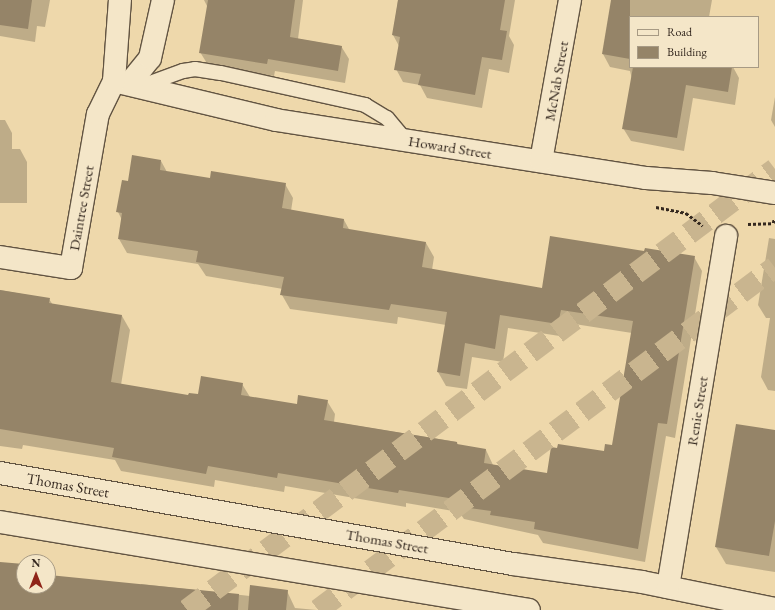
<!DOCTYPE html>
<style>
body{margin:0}
#map{position:relative;width:775px;height:610px;overflow:hidden;background:#eed8ab;font-family:"EB Garamond",serif}
div>[style]{position:absolute}
.shadow>*{inset:0;background:#0003}
.building>*{inset:0;background:#958468}
.highway-tunnel>*{height:22px;margin-top:-11px;transform-origin:0;background:repeating-linear-gradient(90deg,#c9b58f 0 22px,transparent 0 33px)}
.path>*{height:2.5px;margin-top:-1.25px;transform-origin:0;background:repeating-linear-gradient(90deg,#34281f 0 3px,transparent 0 5px)}
.roads{filter:drop-shadow(1px 0 #625442) drop-shadow(-1px 0 #625442) drop-shadow(0 1px #625442) drop-shadow(0 -1px #625442)}
.lane>*{height:14px;margin:-7px;padding:0 7px;transform-origin:7px;border-radius:7px;background:#f4e6c8}
.street>*{height:22px;margin:-11px;padding:0 11px;transform-origin:11px;border-radius:11px;background:#f4e6c8}
span{translate:-50% -50%;white-space:nowrap;text-align:center;line-height:1.15;-webkit-text-stroke:3px #f4e6c8;paint-order:stroke}
.street-label{font-size:15px;color:#34281f}
.legend{position:absolute;left:629px;top:16px;width:130px;height:52px;box-sizing:border-box;background:#f4e6c8;border:1px solid #a79a84;margin:0;padding:5px 7px;list-style:none;font-size:12px;color:#34281f}
.legend li{display:flex;align-items:center;gap:8px;height:20px}
.legend b{width:20px;border:1px solid #a79a84}
.north{position:absolute;left:16px;top:554px;width:40px;height:40px;box-sizing:border-box;background:#f4e6c8;border:1px solid #a79a84;border-radius:50%;rotate:0deg;font-size:11px;font-weight:700;line-height:16px;text-align:center;color:#34281f}
.north::after{content:'';display:block;margin:auto;width:14px;height:18px;background:#8f2418;clip-path:polygon(50% 0,100% 100%,50% 72%,0 100%)}
</style>
<div id="map">
<div class="shadow">
<i style="clip-path:polygon(0 0,50px 0,45px 27px,37px 26px,35px 42px,0 36px)"></i>
<i style="clip-path:polygon(204px 0,303px 0,298px 39px,341px 46px,349px 59px,345px 83px,275px 71px,274px 76px,208px 65px,200px 52px,208px 8px)"></i>
<i style="clip-path:polygon(398px 0,515px 0,509px 36px,514px 45px,509px 73px,489px 69px,482px 108px,427px 98px,420px 85px,403px 82px,396px 69px,399px 46px,393px 35px)"></i>
<i style="clip-path:polygon(612px 0,712px 0,709px 17px,630px 17px,630px 67px,733px 67px,739px 78px,735px 105px,693px 98px,684px 151px,631px 141px,623px 128px,632px 79px,630px 71px,610px 67px,603px 54px)"></i>
<i style="clip-path:polygon(775px 97px,775px 127px,771px 120px)"></i>
<i style="clip-path:polygon(0 120px,5px 120px,12px 133px,12px 149px,20px 149px,27px 162px,27px 203px,0 203px)"></i>
<i style="clip-path:polygon(161px 161px,167px 172px,211px 179px,285px 184px,293px 198px,291px 211px,344px 220px,350px 231px,426px 243px,434px 257px,432px 270px,543px 289px,645px 253px,694px 257px,702px 271px,675px 438px,666px 436px,645px 562px,543px 543px,538px 535px,464px 519px,459px 512px,406px 503px,406px 507px,285px 486px,284px 492px,215px 480px,214px 487px,121px 471px,115px 460px,23px 445px,22px 449px,0 446px,0 290px,49px 299px,53px 305px,122px 316px,130px 330px,121px 385px,189px 396px,242px 384px,250px 397px,298px 405px,327px 401px,335px 414px,334px 422px,457px 442px,458px 445px,486px 450px,493px 465px,548px 474px,605px 453px,613px 446px,632px 333px,568px 323px,566px 337px,508px 328px,503px 362px,472px 357px,467px 389px,446px 386px,438px 372px,446px 325px,398px 317px,397px 324px,290px 309px,282px 295px,283px 289px,206px 276px,198px 264px,127px 253px,119px 239px,122px 220px,118px 212px,129px 182px)"></i>
<i style="clip-path:polygon(769px 238px,775px 239px,775px 391px,768px 390px,761px 377px,770px 318px,766px 318px,758px 305px)"></i>
<i style="clip-path:polygon(775px 432px,775px 572px,726px 564px,716px 547px)"></i>
<i style="clip-path:polygon(0 563px,24px 565px,24px 586px,48px 586px,48px 567px,55px 577px,141px 586px,141px 584px,250px 596px,287px 591px,295px 608px,317px 610px,0 610px)"></i>
</div>
<div class="building">
<i style="clip-path:polygon(0 0,32px 0,28px 29px,0 25px)"></i>
<i style="clip-path:polygon(208px 0,295px 0,290px 37px,342px 46px,338px 71px,268px 59px,267px 64px,199px 53px)"></i>
<i style="clip-path:polygon(398px 0,505px 0,500px 30px,507px 31px,502px 60px,482px 57px,475px 95px,418px 85px,421px 74px,394px 70px,400px 37px,392px 35px)"></i>
<i style="clip-path:polygon(611px 0,630px 0,630px 59px,602px 54px)"></i>
<i style="clip-path:polygon(633px 67px,732px 67px,728px 92px,686px 85px,677px 138px,622px 129px)"></i>
<i style="clip-path:polygon(132px 155px,161px 160px,160px 170px,210px 178px,211px 171px,286px 183px,282px 208px,344px 219px,343px 228px,426px 242px,422px 267px,542px 288px,550px 236px,644px 251px,645px 248px,695px 256px,667px 424px,658px 423px,638px 549px,534px 529px,535px 522px,490px 515px,491px 511px,455px 506px,455px 499px,399px 490px,398px 493px,278px 473px,277px 478px,208px 466px,206px 474px,112px 457px,114px 448px,0 429px,0 290px,50px 298px,49px 303px,122px 315px,111px 382px,188px 395px,189px 393px,198px 394px,201px 376px,243px 383px,241px 395px,297px 404px,298px 395px,328px 400px,324px 420px,457px 442px,457px 444px,486px 449px,484px 463px,547px 473px,551px 447px,557px 448px,558px 444px,604px 451px,605px 444px,612px 445px,633px 321px,561px 310px,558px 324px,500px 315px,495px 349px,465px 343px,460px 376px,437px 372px,447px 312px,391px 304px,389px 310px,280px 295px,284px 277px,196px 262px,198px 251px,118px 239px,122px 213px,116px 212px,122px 180px,128px 181px)"></i>
<i style="clip-path:polygon(736px 424px,775px 430px,775px 521px,769px 556px,715px 547px)"></i>
<i style="clip-path:polygon(0 562px,24px 564px,24px 586px,48px 586px,48px 566px,50px 566px,49px 575px,239px 594px,238px 610px,0 610px)"></i>
<i style="clip-path:polygon(250px 585px,288px 590px,286px 610px,248px 610px)"></i>
</div>
<div class="highway-tunnel">
<i style="left:187px;top:610px;width:735px;rotate:-36.87deg"></i>
<i style="left:318px;top:610px;width:571px;rotate:-36.89deg"></i>
</div>
<div class="path">
<i style="left:656px;top:207px;width:31px;rotate:11deg"></i>
<i style="left:686px;top:213px;width:21px;rotate:37deg"></i>
<i style="left:748px;top:224px;width:25px;rotate:-2deg"></i>
<i style="left:773px;top:223px;width:4px;rotate:-76deg"></i>
</div>
<div class="roads">
<div class="lane">
<i style="left:139px;top:87px;width:47px;rotate:-20deg"></i>
<i style="left:183px;top:71px;width:12px;rotate:-9deg"></i>
<i style="left:195px;top:69px;width:26px;rotate:9deg"></i>
<i style="left:221px;top:73px;width:148px;rotate:12.5deg"></i>
<i style="left:365px;top:105px;width:26px;rotate:31deg"></i>
<i style="left:387px;top:118px;width:30px;rotate:50deg"></i>
</div>
<div class="street">
<i style="left:114px;top:81px;width:167px;rotate:13.5deg"></i>
<i style="left:276px;top:120px;width:375px;rotate:8.9deg"></i>
<i style="left:646px;top:178px;width:66px;rotate:4.3deg"></i>
<i style="left:712px;top:183px;width:64px;rotate:9deg"></i>
<i style="left:129px;top:84px;width:33px;rotate:-51deg"></i>
<i style="left:150px;top:58px;width:59px;rotate:-77.4deg"></i>
<i style="left:541px;top:161px;width:164px;rotate:-79.8deg"></i>
<i style="left:0;top:257px;width:72px;rotate:8.8deg"></i>
<i style="left:71px;top:268px;width:156px;rotate:-80.1deg"></i>
<i style="left:98px;top:114px;width:37px;rotate:-64deg"></i>
<i style="left:114px;top:81px;width:81px;rotate:-85.8deg"></i>
<i style="left:0;top:473px;width:521px;rotate:10.06deg"></i>
<i style="left:513px;top:564px;width:130px;rotate:7.9deg"></i>
<i style="left:642px;top:582px;width:136px;rotate:11.5deg"></i>
<i style="left:0;top:522px;width:536px;rotate:9.44deg"></i>
<i style="left:668px;top:587px;width:356px;rotate:-80.6deg"></i>
</div>
</div>
<div class="street-label">
<span style="left:556px;top:81px;rotate:-80deg">McNab Street</span>
<span style="left:450px;top:147px;rotate:9deg">Howard Street</span>
<span style="left:81px;top:208px;rotate:-80deg">Daintree Street</span>
<span style="left:697px;top:411px;rotate:-81deg">Renie Street</span>
<span style="left:68px;top:485px;rotate:10deg">Thomas Street</span>
<span style="left:387px;top:541px;rotate:10deg">Thomas Street</span>
</div>
<ul class="legend">
<li><b style="height:5px;background:#f4e6c8"></b>Road</li>
<li><b style="height:11px;background:#958468"></b>Building</li>
</ul>
<div class="north">N</div>
</div>
